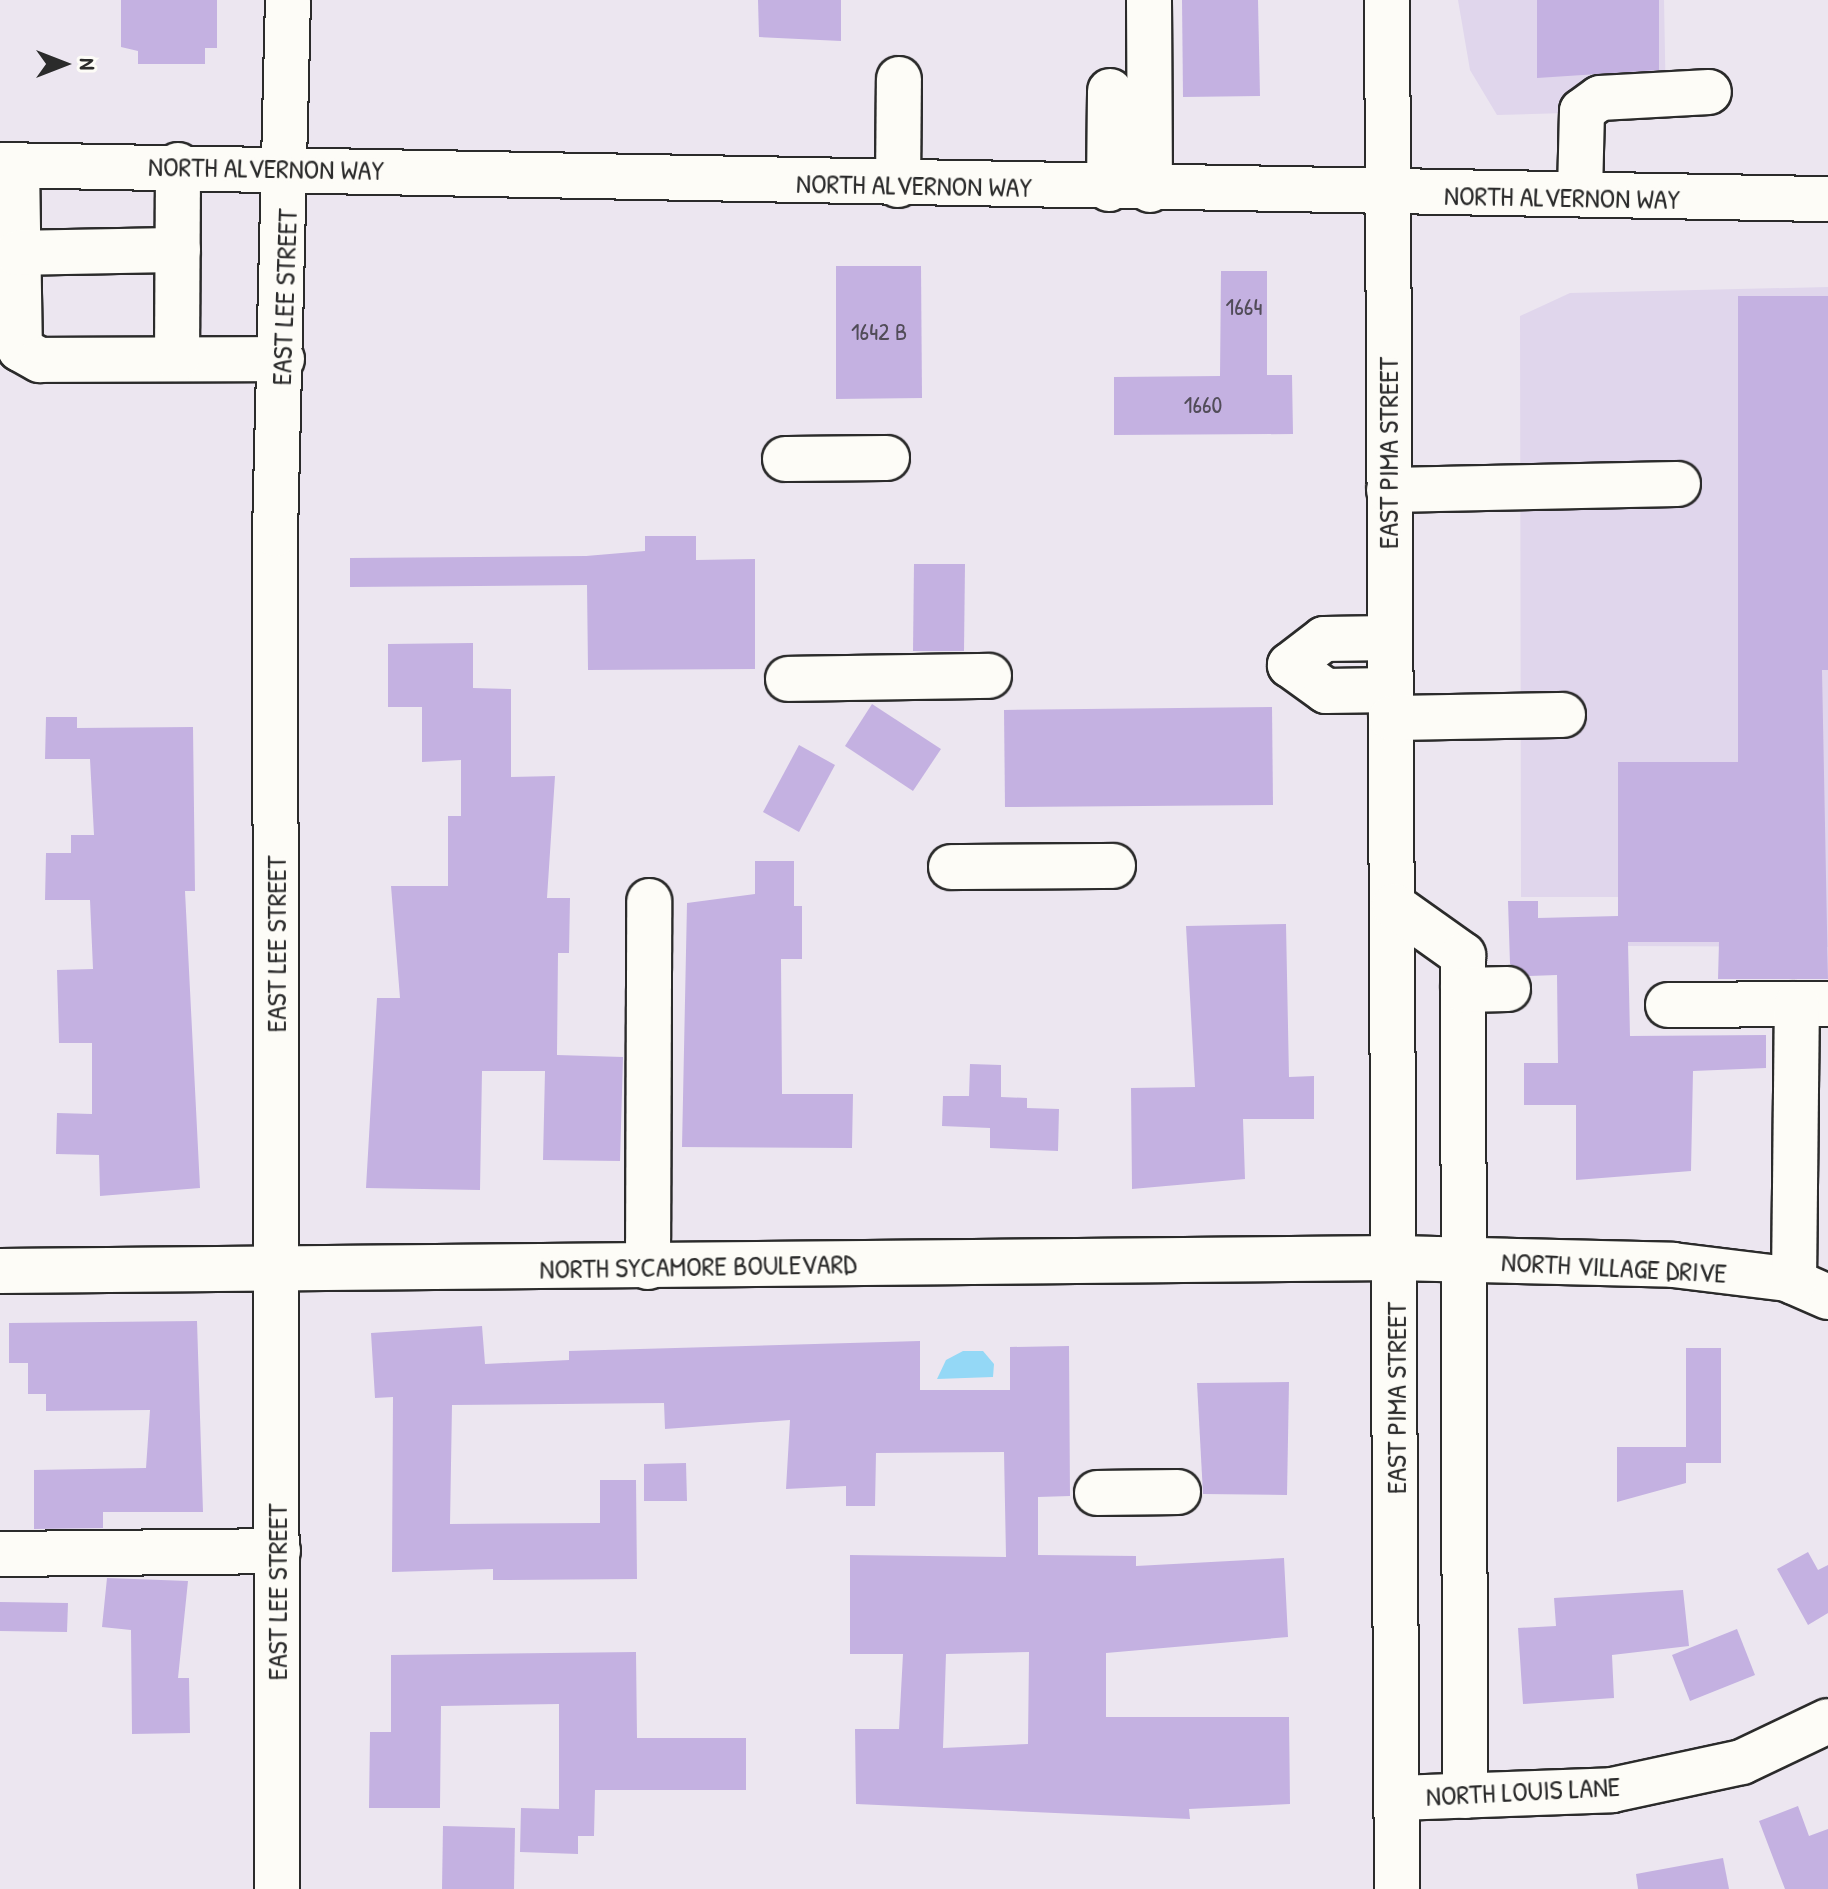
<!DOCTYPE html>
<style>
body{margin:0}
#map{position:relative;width:1828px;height:1889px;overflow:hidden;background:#ece6f0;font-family:"Patrick Hand",sans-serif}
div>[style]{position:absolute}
.built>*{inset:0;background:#e0d6ec}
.water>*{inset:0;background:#94d8f6}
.building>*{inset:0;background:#c4b1e1}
.roads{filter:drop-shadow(2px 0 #2b2b2b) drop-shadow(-2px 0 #2b2b2b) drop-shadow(0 2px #2b2b2b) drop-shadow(0 -2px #2b2b2b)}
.minor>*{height:44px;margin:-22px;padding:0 22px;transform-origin:22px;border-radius:22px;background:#fdfcf7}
.major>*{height:44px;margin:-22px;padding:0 22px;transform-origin:22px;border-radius:22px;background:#fdfcf7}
span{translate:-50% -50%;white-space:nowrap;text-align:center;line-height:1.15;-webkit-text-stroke:6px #fdfcf7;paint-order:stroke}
.number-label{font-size:24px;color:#514c58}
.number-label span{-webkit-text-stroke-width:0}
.street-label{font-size:28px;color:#2b2b2b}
.north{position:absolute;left:24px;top:24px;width:80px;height:80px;-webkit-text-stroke:6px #fdfcf7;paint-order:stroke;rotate:90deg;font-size:22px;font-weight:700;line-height:32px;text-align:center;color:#2b2b2b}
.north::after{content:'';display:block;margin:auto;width:28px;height:36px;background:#2b2b2b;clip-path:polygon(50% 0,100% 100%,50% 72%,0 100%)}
</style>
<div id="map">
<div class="built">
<i style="clip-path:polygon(1458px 0,1664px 0,1666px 110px,1497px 115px,1470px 70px)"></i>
<i style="clip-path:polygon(1828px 287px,1828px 947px,1628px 946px,1627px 897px,1521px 897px,1520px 316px,1570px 293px)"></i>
</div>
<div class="water">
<i style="clip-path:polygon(963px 1351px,983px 1351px,994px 1364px,993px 1377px,937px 1379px,946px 1360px)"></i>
</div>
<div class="building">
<i style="clip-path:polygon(121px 0,217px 0,217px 48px,205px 48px,205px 64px,138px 64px,138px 51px,121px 47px)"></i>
<i style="clip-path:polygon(758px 0,841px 0,841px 41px,759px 37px)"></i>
<i style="clip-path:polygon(1182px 0,1258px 0,1260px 96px,1183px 97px)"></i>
<i style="clip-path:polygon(1537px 0,1659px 0,1659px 70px,1537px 78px)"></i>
<i style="clip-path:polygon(836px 266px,921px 266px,922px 398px,836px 399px)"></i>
<i style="clip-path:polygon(1221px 271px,1267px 271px,1267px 375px,1292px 375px,1293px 434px,1114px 435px,1114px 377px,1220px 376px)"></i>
<i style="clip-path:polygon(1738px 296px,1828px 296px,1828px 670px,1822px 670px,1828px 979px,1718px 979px,1719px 942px,1628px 942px,1630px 1036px,1766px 1035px,1766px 1068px,1693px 1071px,1691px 1171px,1576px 1180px,1576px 1105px,1524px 1105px,1524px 1063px,1558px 1063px,1557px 975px,1529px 976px,1510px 964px,1508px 901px,1538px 901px,1538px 918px,1618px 916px,1618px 762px,1738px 762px)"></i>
<i style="clip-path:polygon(645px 536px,696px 536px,696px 560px,755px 559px,755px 669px,588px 670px,587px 585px,350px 587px,350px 558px,586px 556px,645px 551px)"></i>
<i style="clip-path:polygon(914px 564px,965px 564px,964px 651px,913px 651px)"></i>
<i style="clip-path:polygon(473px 643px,473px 688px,511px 689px,511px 777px,555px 776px,547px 898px,570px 898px,569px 953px,558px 953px,557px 1055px,623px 1057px,620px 1161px,543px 1160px,545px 1071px,482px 1071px,480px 1190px,366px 1188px,377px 998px,400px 998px,391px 886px,448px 886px,448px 816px,461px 816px,461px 760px,422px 762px,422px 707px,388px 707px,388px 644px)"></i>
<i style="clip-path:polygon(872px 704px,941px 749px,913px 791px,845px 746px)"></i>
<i style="clip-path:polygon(1272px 707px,1273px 805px,1005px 807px,1004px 710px)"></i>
<i style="clip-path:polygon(46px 717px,77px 717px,77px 728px,193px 727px,195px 891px,185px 891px,200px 1188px,100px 1196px,99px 1155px,56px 1154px,57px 1113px,92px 1114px,92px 1043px,59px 1043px,57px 970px,93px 969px,90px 900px,45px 900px,46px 853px,71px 853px,71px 835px,94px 835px,90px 759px,45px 759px)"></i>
<i style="clip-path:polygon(799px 745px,835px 765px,799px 832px,763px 812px)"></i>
<i style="clip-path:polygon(755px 861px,794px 861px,794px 906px,802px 906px,802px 959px,781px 959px,782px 1094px,853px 1094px,852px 1148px,682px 1147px,687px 903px,755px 894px)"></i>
<i style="clip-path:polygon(1286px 924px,1289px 1077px,1314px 1076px,1314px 1119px,1243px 1119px,1245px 1179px,1132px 1189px,1131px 1088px,1195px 1087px,1186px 926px)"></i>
<i style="clip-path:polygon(970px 1064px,1001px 1065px,1001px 1097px,1027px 1098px,1027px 1108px,1059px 1109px,1058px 1151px,990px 1148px,990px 1128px,942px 1126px,943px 1096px,969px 1096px)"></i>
<i style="clip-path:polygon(197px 1321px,203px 1512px,103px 1512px,103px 1528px,34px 1529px,34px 1470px,146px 1468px,150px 1410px,46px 1411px,46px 1394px,28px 1394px,28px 1363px,9px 1363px,9px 1323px)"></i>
<i style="clip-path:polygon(evenodd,482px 1326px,485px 1364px,569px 1360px,569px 1351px,920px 1341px,920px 1390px,1010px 1390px,1010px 1347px,1069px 1346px,1070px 1496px,1038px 1497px,1038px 1555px,1136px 1556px,1136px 1566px,1284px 1558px,1288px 1637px,1106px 1653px,1106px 1717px,1289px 1717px,1290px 1804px,1189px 1809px,1190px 1819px,856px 1804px,855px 1729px,899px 1729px,903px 1654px,850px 1654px,850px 1555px,1006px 1557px,1004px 1452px,876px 1453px,875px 1506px,846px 1506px,846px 1486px,786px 1489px,790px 1420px,665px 1429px,664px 1403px,452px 1405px,450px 1524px,600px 1523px,600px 1480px,636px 1480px,637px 1579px,493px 1580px,493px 1569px,392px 1572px,393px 1397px,375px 1398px,371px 1333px,482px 1326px,1029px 1652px,1028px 1744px,943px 1748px,946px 1654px,1029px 1652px)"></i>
<i style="clip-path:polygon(1686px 1348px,1721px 1348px,1721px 1463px,1686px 1463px,1686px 1483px,1617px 1502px,1617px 1447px,1686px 1447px)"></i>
<i style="clip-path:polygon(1289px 1382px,1287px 1495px,1203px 1494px,1197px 1383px)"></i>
<i style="clip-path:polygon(686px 1463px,687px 1501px,644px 1501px,644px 1464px)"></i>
<i style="clip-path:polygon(1808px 1552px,1818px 1570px,1828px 1565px,1828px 1613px,1808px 1625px,1777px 1569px)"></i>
<i style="clip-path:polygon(107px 1578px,188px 1581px,178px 1678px,189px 1678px,190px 1733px,132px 1734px,131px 1630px,102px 1627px)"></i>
<i style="clip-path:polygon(1683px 1590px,1689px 1646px,1612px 1655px,1614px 1698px,1523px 1704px,1518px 1628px,1556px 1626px,1554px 1598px)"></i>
<i style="clip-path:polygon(0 1602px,68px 1603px,67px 1632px,0 1631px)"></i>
<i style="clip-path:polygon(1737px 1629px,1755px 1675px,1690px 1701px,1672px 1655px)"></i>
<i style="clip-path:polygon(636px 1652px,637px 1738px,746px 1738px,746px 1790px,595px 1790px,594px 1836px,578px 1836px,578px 1854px,520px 1852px,521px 1808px,559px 1809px,559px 1704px,441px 1706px,440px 1808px,369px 1808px,370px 1732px,391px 1732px,391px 1655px)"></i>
<i style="clip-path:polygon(1798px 1806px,1809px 1836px,1828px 1829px,1828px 1889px,1785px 1889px,1759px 1821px)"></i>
<i style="clip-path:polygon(443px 1826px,515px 1828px,514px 1889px,442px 1889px)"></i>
<i style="clip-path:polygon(1723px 1858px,1729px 1889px,1638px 1889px,1636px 1874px)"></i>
</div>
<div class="roads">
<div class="minor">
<i style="left:1149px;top:0;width:190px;rotate:89.7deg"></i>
<i style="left:1387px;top:0;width:1889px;rotate:89.7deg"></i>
<i style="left:17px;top:165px;width:184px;rotate:89.1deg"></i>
<i style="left:20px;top:349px;width:23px;rotate:29deg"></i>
<i style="left:40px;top:360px;width:242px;rotate:-0.2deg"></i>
<i style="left:898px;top:185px;width:106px;rotate:-89.5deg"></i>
<i style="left:1109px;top:189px;width:98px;rotate:-89.4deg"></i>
<i style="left:1580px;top:193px;width:82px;rotate:-88.6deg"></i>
<i style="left:1582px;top:111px;width:22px;rotate:-36deg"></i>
<i style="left:1600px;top:98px;width:109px;rotate:-3.2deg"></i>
<i style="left:17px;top:253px;width:161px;rotate:-1.1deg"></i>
<i style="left:177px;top:359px;width:194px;rotate:-89.7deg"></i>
<i style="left:785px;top:459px;width:102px;rotate:-0.6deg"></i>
<i style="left:1389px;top:490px;width:289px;rotate:-1.2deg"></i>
<i style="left:1390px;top:638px;width:66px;rotate:179.1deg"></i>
<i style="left:1324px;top:639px;width:43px;rotate:142.6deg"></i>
<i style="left:1290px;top:665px;width:44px;rotate:35.8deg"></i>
<i style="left:1326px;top:691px;width:65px;rotate:-0.9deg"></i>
<i style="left:788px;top:679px;width:201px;rotate:-0.9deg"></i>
<i style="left:1391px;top:718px;width:172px;rotate:-1deg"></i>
<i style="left:951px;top:867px;width:162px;rotate:-0.4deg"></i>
<i style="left:1394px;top:906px;width:85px;rotate:35.4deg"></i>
<i style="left:1463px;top:955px;width:841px;rotate:89.86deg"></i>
<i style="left:1463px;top:990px;width:45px;rotate:-1.3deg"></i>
<i style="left:1668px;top:1005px;width:160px;rotate:-0.4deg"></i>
<i style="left:648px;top:1267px;width:366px;rotate:-89.8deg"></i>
<i style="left:0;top:1271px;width:1396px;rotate:-0.53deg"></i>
<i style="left:1396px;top:1258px;width:277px;rotate:1.4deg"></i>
<i style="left:1673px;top:1265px;width:115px;rotate:7deg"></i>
<i style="left:1787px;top:1279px;width:45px;rotate:23.7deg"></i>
<i style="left:1794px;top:1282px;width:278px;rotate:-89.4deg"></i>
<i style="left:1097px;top:1493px;width:81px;rotate:-0.7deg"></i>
<i style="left:0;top:1554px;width:278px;rotate:-0.6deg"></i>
<i style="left:1398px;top:1798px;width:214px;rotate:-2.1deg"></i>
<i style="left:1612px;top:1790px;width:133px;rotate:-12.2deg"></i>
<i style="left:1742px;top:1762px;width:95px;rotate:-25.5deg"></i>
<i style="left:277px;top:1889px;width:1355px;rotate:-90.08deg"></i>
<i style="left:275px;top:534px;width:534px;rotate:-88.61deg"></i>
</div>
<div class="major">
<i style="left:0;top:165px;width:1828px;rotate:1.07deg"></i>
</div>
</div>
<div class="number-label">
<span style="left:1244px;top:307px">1664</span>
<span style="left:879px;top:332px">1642 B</span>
<span style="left:1203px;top:405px">1660</span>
</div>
<div class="street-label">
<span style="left:266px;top:168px;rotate:1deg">NORTH ALVERNON WAY</span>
<span style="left:914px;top:185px;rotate:1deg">NORTH ALVERNON WAY</span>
<span style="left:1562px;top:197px;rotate:1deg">NORTH ALVERNON WAY</span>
<span style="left:284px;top:297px;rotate:-88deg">EAST LEE STREET</span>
<span style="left:1388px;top:453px;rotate:-90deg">EAST PIMA STREET</span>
<span style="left:276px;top:944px;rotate:-90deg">EAST LEE STREET</span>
<span style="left:698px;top:1266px;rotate:-1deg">NORTH SYCAMORE BOULEVARD</span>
<span style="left:1614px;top:1267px;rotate:3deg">NORTH VILLAGE DRIVE</span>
<span style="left:1396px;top:1398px;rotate:-90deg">EAST PIMA STREET</span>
<span style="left:277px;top:1592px;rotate:-90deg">EAST LEE STREET</span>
<span style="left:1523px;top:1791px;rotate:-3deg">NORTH LOUIS LANE</span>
</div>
<div class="north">N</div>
</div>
